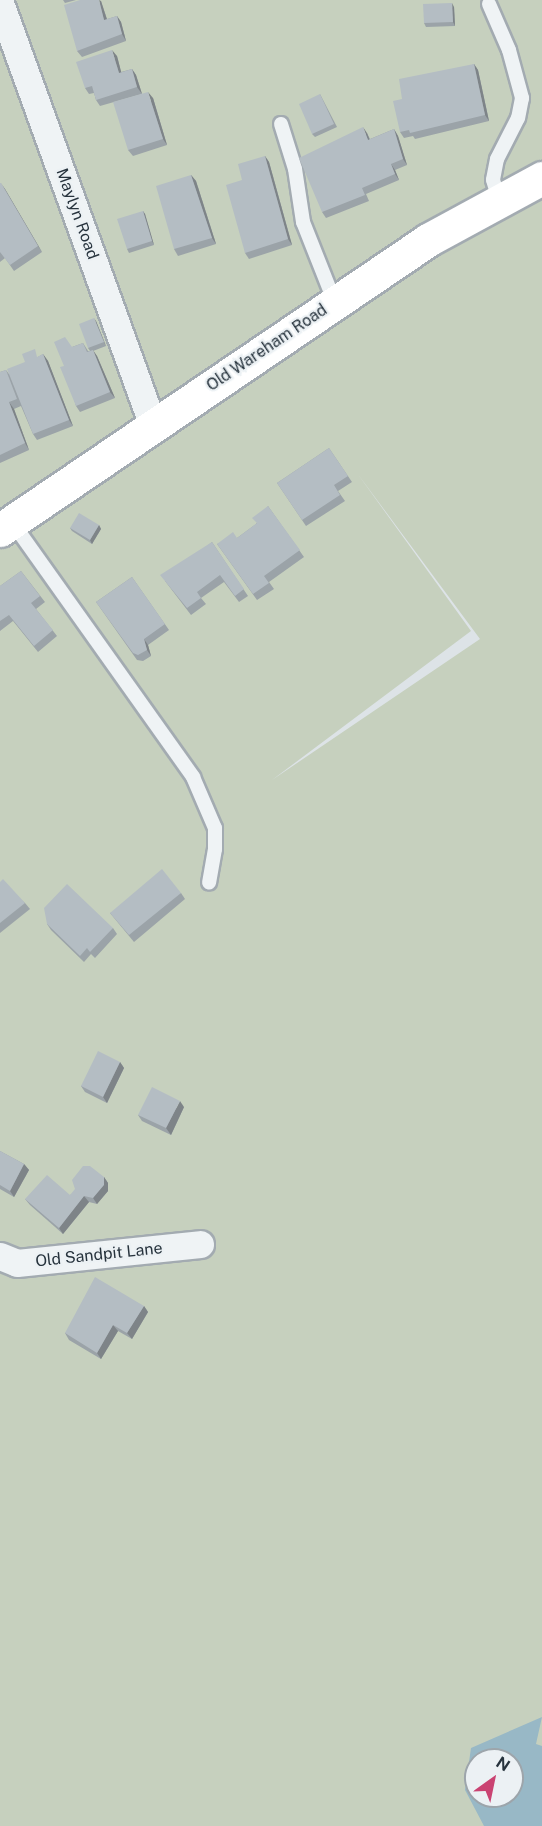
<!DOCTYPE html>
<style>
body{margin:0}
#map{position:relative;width:542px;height:1826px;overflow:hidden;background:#dde3e7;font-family:"Public Sans",sans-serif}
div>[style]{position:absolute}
.green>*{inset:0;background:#c6d0be}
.water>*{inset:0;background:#98b8c6}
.roads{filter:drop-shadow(2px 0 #a3abb1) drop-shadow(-2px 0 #a3abb1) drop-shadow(0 2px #a3abb1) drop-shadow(0 -2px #a3abb1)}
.lane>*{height:14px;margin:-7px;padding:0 7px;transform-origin:7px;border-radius:7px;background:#eff3f5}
.street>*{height:27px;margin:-13.5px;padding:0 13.5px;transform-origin:13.5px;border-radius:13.5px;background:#eff3f5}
.secondary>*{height:33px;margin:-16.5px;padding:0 16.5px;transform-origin:16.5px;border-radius:16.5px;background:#fff}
.wall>*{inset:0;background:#9ba3a8}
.shaded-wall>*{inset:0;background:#7e8488}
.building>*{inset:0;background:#b4bdc3}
span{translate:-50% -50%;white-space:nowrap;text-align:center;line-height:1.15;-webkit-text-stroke:4.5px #ecf1f4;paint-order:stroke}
.street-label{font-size:16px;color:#27333d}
.north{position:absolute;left:464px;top:1748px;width:60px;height:60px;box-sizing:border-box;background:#ecf1f4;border:2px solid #9da5ab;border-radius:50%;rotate:33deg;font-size:16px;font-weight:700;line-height:24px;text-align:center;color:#27333d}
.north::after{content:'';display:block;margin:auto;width:21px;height:27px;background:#ca4372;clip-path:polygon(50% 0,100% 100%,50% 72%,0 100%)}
</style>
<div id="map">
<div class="green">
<i style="clip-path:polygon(evenodd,0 0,542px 0,542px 1826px,0 1826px,0 0,357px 473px,480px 639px,272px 780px,471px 631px,357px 473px,0 0,476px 1760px,512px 1760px,512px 1796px,476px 1796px,476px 1760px)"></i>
</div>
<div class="water">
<i style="clip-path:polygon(evenodd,542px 1717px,536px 1744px,542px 1746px,542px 1826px,484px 1826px,465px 1790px,471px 1748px,542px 1717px,476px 1760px,512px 1760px,512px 1796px,476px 1796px,476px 1760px)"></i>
</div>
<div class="roads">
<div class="lane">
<i style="left:489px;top:4px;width:50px;rotate:66.5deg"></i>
<i style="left:509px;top:50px;width:50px;rotate:74.8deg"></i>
<i style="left:522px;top:98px;width:20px;rotate:101deg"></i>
<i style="left:518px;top:118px;width:46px;rotate:117.1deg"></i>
<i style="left:497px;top:159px;width:21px;rotate:101deg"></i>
<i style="left:493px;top:180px;width:21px;rotate:73deg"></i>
<i style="left:281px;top:124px;width:47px;rotate:72.7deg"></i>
<i style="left:295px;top:169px;width:54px;rotate:81.4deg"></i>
<i style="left:303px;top:222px;width:87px;rotate:68.4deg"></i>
<i style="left:12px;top:522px;width:313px;rotate:54.6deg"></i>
<i style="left:193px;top:777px;width:56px;rotate:66.7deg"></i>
<i style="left:215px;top:828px;width:21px;rotate:90deg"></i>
<i style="left:215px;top:849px;width:34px;rotate:100deg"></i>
</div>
<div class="street">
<i style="left:0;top:3px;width:450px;rotate:70.1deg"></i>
<i style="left:0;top:1256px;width:18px;rotate:22deg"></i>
<i style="left:17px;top:1263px;width:184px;rotate:-5.9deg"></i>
</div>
<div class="secondary">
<i style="left:0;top:530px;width:517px;rotate:-34.12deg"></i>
<i style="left:428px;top:240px;width:130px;rotate:-28.5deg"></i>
</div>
</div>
<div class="wall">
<i style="clip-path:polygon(63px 0,76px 0,65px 3px)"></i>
<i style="clip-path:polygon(101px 1px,107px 19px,117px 16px,121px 22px,126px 41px,82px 57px,77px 51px)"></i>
<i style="clip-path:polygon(454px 7px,455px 26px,426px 27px,424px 23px)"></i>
<i style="clip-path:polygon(117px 56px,121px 72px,132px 69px,136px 75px,142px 94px,100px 106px,96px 100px,94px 93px,89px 94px,85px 88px)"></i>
<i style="clip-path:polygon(474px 64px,478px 70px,489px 121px,415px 139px,413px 136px,404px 138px,400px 132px,402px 99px)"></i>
<i style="clip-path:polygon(320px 94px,337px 127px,315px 137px,312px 134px)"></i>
<i style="clip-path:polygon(153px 98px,167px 145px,133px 156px,128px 150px)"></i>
<i style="clip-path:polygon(394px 129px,398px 136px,407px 165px,395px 170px,399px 180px,366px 194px,369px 201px,326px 218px,322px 212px,367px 133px,370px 139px)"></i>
<i style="clip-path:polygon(265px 156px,269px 162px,292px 245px,249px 259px,245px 253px,242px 180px)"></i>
<i style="clip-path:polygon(191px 175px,196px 181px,216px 244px,178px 256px,174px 249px)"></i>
<i style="clip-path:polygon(0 183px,5px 189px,42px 252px,14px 271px,5px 258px,0 262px)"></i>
<i style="clip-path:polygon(143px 211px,145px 214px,154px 245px,129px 253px,127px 249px)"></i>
<i style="clip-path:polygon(96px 321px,106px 346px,93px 351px,97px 356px,115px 398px,80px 412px,76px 406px,64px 366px,72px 347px,83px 343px,88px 351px,90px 351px,88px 348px)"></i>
<i style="clip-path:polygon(43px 354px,48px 361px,73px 426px,37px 440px,33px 434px,21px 406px,14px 409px,29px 450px,0 463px,0 372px,6px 370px,9px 374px)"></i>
<i style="clip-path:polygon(329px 448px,352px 482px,338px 491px,345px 501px,306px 526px,277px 483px)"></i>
<i style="clip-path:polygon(268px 506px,304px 557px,269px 582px,274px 589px,257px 600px,217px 544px,237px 538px,256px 524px)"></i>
<i style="clip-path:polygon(99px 525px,101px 529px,92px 544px,72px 531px,70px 528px)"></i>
<i style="clip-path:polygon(212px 542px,248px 596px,239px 602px,224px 582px,201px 598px,206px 604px,191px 615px,165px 581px)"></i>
<i style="clip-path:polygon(21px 571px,45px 602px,36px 609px,57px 636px,38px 652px,13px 621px,0 631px,0 586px)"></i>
<i style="clip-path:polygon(132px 577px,169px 630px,148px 645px,151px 656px,143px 661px,137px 660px,96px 602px)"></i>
<i style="clip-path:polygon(0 882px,25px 903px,30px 909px,0 933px)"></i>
<i style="clip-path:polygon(181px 893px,185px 899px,134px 942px,110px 913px)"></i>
<i style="clip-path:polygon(47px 924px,113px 928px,117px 934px,95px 958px,91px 954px,84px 962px,51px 930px)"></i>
<i style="clip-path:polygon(120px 1062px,124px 1068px,107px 1103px,85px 1092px,81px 1086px)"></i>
<i style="clip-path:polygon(184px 1107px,171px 1135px,142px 1121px,138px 1115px)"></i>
<i style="clip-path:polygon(0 1151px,24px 1164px,29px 1170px,14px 1197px,0 1189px)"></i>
<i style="clip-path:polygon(104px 1177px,108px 1183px,108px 1191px,97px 1204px,89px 1202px,63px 1234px,30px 1205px,25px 1199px,70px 1195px)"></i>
<i style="clip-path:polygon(144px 1306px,148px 1312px,132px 1339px,118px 1331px,101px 1359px,69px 1340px,65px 1333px)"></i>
</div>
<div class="shaded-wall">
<i style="clip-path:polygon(99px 0,101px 1px,109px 26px,104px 20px)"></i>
<i style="clip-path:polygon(452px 3px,454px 7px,455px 26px,453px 22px)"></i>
<i style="clip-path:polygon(117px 16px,121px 22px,126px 41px,122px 34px)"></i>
<i style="clip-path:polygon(112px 50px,117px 56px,123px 79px,119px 73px)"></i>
<i style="clip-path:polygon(474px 64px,478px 70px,489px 121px,485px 115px)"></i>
<i style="clip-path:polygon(132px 69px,136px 75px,142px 94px,137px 87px)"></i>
<i style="clip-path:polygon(148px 92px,153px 98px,167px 145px,163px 139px)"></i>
<i style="clip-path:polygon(363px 127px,367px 133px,372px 146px,368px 140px)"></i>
<i style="clip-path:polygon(394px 129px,398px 136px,407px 165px,403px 159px)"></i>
<i style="clip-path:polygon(265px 156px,269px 162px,292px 245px,288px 239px)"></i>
<i style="clip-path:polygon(391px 164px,395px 170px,399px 180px,395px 174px)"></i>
<i style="clip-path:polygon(191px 175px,196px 181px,216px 244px,212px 238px)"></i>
<i style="clip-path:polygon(1px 183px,5px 189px,42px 252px,38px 246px)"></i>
<i style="clip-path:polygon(143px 211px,145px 214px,154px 245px,152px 241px)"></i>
<i style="clip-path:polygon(94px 318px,96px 321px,106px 346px,104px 342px)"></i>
<i style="clip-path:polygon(93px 350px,97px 356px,115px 398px,110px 392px)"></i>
<i style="clip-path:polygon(43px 354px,48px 361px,73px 426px,69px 420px)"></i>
<i style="clip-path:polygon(9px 402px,14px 409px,29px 450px,25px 443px)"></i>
<i style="clip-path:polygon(99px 525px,101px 529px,92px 544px,90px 540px)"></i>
<i style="clip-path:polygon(144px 639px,148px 645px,151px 656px,147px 650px)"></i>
<i style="clip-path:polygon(120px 1062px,124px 1068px,107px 1103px,103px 1097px)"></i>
<i style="clip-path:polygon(180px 1101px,184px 1107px,171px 1135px,166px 1128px)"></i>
<i style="clip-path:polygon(24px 1164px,29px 1170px,14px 1197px,10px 1191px)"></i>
<i style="clip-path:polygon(104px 1177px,108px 1183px,108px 1191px,97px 1204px,93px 1198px)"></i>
<i style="clip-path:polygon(84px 1196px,89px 1202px,63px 1234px,59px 1228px)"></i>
<i style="clip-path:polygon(144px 1306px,148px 1312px,132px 1339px,127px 1333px)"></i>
<i style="clip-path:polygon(113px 1325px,118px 1331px,101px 1359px,97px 1353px)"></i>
</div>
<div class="building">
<i style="clip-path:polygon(80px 0,99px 0,104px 20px,117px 16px,122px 34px,77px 51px,64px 5px)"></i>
<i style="clip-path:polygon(452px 3px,453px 22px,424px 23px,423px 4px)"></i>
<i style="clip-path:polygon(112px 50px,119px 73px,132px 69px,137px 87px,96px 100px,92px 86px,85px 88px,76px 62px)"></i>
<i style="clip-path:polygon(474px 64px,485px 115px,410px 133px,409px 130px,400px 132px,393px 101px,402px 99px,399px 79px)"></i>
<i style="clip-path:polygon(148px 92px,163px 139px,128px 150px,113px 102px)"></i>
<i style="clip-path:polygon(320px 94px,334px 124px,312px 134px,299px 104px)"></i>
<i style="clip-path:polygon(363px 127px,368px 140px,394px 129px,403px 159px,391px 164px,395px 174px,362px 188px,365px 195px,322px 212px,299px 158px)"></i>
<i style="clip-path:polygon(265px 156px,288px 239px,245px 253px,226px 185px,242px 180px,238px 164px)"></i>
<i style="clip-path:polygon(191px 175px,212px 238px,174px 249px,156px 186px)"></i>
<i style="clip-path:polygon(0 183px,1px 183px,38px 246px,10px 265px,0 252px)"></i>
<i style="clip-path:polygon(143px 211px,152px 241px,127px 249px,117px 219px)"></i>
<i style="clip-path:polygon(94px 318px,104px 342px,88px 348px,79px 324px)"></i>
<i style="clip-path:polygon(65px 337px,72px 347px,83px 343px,87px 352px,93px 350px,110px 392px,76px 406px,60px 367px,64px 366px,54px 342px)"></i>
<i style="clip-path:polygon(35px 349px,37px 357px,43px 354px,69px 420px,33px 434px,7px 369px,25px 362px,22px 354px)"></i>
<i style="clip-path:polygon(6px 370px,17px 399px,9px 402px,25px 443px,0 455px,0 372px)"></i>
<i style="clip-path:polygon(329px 448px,348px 476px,334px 485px,340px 495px,302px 520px,277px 483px)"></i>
<i style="clip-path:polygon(268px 506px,300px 550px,264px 576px,269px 583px,253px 594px,217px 544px,233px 532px,237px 538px,257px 523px,252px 518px)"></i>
<i style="clip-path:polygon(79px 513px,99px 525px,90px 540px,70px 528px)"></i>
<i style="clip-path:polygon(212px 542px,244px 589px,235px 596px,220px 575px,197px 592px,201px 598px,187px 608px,160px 575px)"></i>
<i style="clip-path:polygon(21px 571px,40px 596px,31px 603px,53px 630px,34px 646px,9px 615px,0 621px,0 586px)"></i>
<i style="clip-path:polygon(132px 577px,165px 624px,144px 639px,147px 650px,138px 655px,133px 653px,96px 602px)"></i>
<i style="clip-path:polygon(162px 869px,181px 893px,129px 935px,110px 913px)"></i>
<i style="clip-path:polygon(3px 879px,25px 903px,0 923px,0 882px)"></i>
<i style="clip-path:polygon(67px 884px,113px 928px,90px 952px,87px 948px,80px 956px,47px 924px,44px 908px)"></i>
<i style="clip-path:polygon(98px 1051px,120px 1062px,103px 1097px,81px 1086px)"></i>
<i style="clip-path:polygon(152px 1087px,180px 1101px,166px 1128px,138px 1115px)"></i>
<i style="clip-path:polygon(0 1151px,24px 1164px,10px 1191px,0 1185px)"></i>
<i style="clip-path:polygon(83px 1166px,90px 1166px,104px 1177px,104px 1185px,93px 1198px,84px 1196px,59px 1228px,25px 1199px,47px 1175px,70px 1195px,75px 1189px,72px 1180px)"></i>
<i style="clip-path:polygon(95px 1277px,144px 1306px,127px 1333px,113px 1325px,97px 1353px,65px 1333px)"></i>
</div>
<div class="street-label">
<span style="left:77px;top:214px;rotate:70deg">Maylyn Road</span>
<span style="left:267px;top:348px;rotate:-34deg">Old Wareham Road</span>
<span style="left:99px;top:1255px;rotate:-6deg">Old Sandpit Lane</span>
</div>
<div class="north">N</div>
</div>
